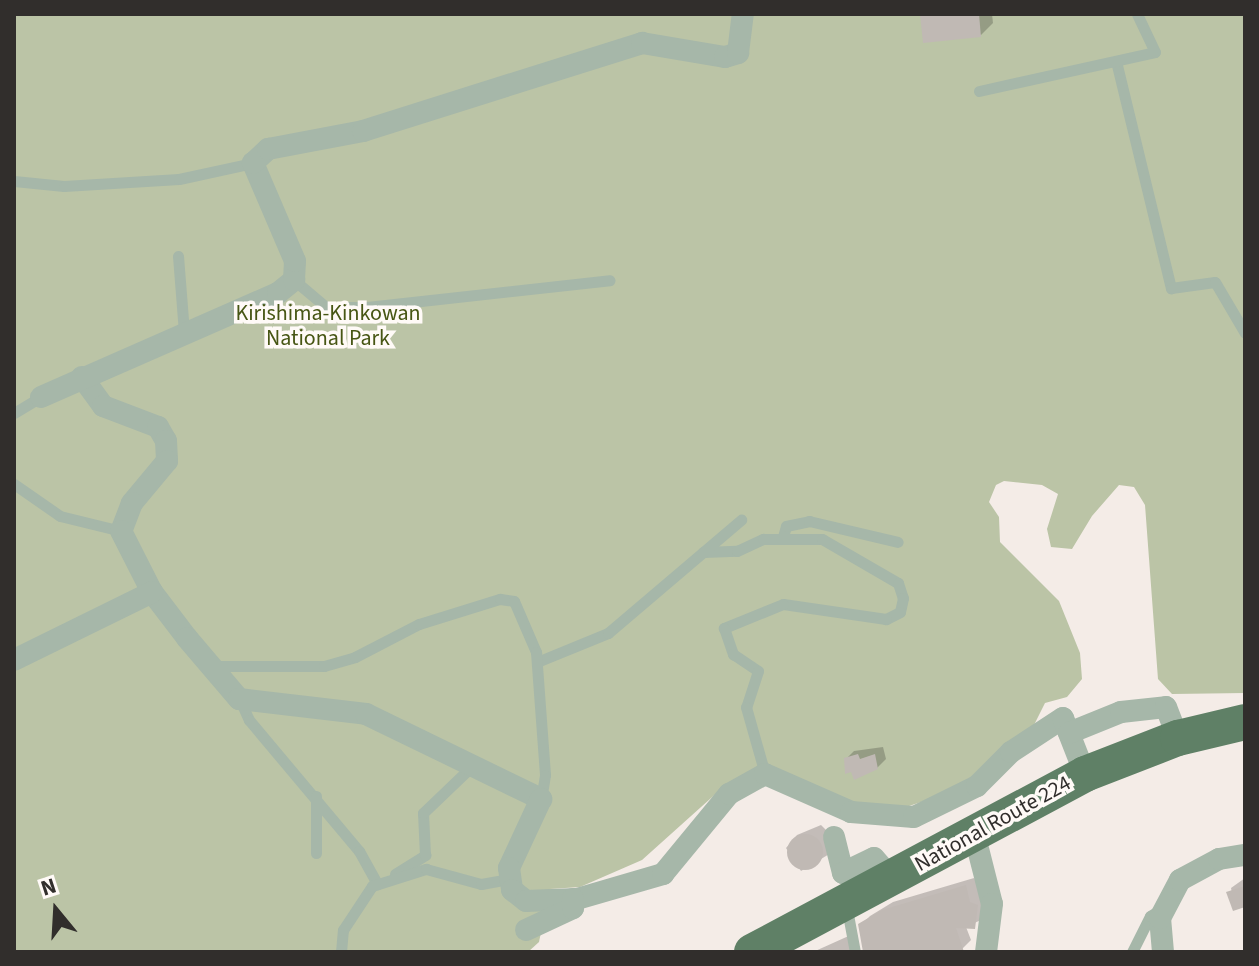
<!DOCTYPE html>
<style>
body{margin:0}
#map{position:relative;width:1259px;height:966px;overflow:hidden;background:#f4ece7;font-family:"Source Sans 3",sans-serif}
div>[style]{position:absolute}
.green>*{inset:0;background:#bbc4a6}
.shadow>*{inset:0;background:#0003}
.building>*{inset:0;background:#c0b9b4}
.round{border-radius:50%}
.service>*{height:11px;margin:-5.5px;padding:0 5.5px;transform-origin:5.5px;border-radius:5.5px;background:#a6b7a9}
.minor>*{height:22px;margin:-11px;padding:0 11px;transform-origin:11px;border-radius:11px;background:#a6b7a9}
.trunk>*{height:36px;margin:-18px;padding:0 18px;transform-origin:18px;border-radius:18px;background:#5f8066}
span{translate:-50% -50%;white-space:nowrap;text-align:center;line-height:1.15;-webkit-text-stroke:7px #fffaf7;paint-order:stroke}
.park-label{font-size:22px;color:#475614}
.street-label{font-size:22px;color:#312e2c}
.frame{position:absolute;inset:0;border:16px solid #312e2c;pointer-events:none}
.north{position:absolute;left:16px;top:870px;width:80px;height:80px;-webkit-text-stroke:6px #fffaf7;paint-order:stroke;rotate:342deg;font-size:22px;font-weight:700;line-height:32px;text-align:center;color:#312e2c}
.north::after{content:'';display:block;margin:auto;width:28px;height:36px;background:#312e2c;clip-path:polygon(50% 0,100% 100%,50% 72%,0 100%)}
</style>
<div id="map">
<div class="green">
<i style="clip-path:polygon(14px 14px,1245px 14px,1245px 693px,1172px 694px,1158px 679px,1145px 505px,1134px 487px,1119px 485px,1092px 516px,1072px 549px,1051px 547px,1047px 529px,1058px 494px,1042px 485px,1004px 481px,996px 485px,989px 502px,999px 517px,1000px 542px,1059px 601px,1080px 653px,1082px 679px,1067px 697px,1045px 703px,1034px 725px,969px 786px,897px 810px,868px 810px,777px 773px,720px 790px,642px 860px,580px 887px,550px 889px,539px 942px,528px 952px,14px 952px)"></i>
</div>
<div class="shadow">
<i style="clip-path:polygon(922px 14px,992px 14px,993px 23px,981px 35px)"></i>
<i style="clip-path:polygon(883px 747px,886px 759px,877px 768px,846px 759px,854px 751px)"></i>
<i style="clip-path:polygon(821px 825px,828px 832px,831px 853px,801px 871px,786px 848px,797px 835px)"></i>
<i style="clip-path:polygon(974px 878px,985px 896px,983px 919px,966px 927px,971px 940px,962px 949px,949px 952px,813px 952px,853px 934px,856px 949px,866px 952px,861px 925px,870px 916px,893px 902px)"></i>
<i style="clip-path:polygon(1245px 878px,1245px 905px,1235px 908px,1231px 888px)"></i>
</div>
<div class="building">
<i style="clip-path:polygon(920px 14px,979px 14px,981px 37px,923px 43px)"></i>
<i style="clip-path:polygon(858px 754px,860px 759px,875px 754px,878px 769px,854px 780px,851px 772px,845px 774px,844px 758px)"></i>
<i class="round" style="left:787px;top:834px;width:36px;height:36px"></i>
<i style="clip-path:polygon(966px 885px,970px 902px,978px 905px,975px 929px,956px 928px,964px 952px,863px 952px,858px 924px,882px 910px)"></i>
<i style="clip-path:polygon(1245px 886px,1245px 907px,1233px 911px,1226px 892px)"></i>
</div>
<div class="service">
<i style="left:1116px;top:61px;width:234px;rotate:76.4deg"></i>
<i style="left:1171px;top:288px;width:44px;rotate:-7.8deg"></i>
<i style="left:1215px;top:282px;width:59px;rotate:59.5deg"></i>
<i style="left:979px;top:91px;width:180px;rotate:-12.5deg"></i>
<i style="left:1155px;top:52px;width:42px;rotate:-115.3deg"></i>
<i style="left:14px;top:181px;width:50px;rotate:5.7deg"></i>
<i style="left:64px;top:186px;width:115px;rotate:-3.5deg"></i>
<i style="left:179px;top:179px;width:76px;rotate:-12.2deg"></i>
<i style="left:178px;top:256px;width:76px;rotate:85.5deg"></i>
<i style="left:294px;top:280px;width:42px;rotate:40.2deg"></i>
<i style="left:326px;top:307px;width:41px"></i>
<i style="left:367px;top:307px;width:244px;rotate:-6.3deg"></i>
<i style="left:14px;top:413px;width:31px;rotate:-31deg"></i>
<i style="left:14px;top:484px;width:56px;rotate:34.8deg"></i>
<i style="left:60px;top:516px;width:63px;rotate:13.8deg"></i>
<i style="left:783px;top:537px;width:11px;rotate:-75deg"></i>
<i style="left:786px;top:526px;width:24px;rotate:-12deg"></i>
<i style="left:809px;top:521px;width:91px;rotate:13.3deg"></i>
<i style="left:703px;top:552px;width:34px;rotate:-2deg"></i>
<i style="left:737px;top:551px;width:29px;rotate:-25deg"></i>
<i style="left:763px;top:539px;width:59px"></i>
<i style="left:822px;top:539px;width:88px;rotate:30.1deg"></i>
<i style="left:898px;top:583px;width:16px;rotate:72deg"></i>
<i style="left:903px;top:598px;width:14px;rotate:102deg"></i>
<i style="left:900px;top:612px;width:16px;rotate:153deg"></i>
<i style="left:886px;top:619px;width:104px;rotate:-171.7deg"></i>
<i style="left:783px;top:604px;width:64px;rotate:157.9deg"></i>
<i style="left:724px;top:628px;width:28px;rotate:71deg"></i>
<i style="left:733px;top:654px;width:30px;rotate:34deg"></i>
<i style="left:758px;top:671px;width:38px;rotate:108deg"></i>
<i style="left:746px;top:707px;width:70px;rotate:74.2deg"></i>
<i style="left:537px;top:662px;width:77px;rotate:-22.2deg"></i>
<i style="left:608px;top:633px;width:175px;rotate:-40.4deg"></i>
<i style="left:212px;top:666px;width:112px"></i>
<i style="left:324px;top:666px;width:32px;rotate:-16deg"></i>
<i style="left:355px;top:657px;width:72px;rotate:-27.3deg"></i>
<i style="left:419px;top:624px;width:85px;rotate:-17.2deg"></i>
<i style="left:500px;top:599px;width:14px;rotate:8deg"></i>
<i style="left:514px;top:601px;width:56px;rotate:66.7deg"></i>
<i style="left:536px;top:652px;width:123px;rotate:85.8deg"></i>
<i style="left:545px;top:775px;width:24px;rotate:99deg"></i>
<i style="left:240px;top:700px;width:22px;rotate:66deg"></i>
<i style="left:249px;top:720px;width:171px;rotate:50deg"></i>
<i style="left:359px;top:851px;width:38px;rotate:61deg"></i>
<i style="left:316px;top:853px;width:57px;rotate:-90deg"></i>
<i style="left:395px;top:874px;width:36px;rotate:-32deg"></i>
<i style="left:425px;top:855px;width:42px;rotate:-92.7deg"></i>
<i style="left:423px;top:813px;width:68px;rotate:-43.8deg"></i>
<i style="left:847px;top:909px;width:44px;rotate:79.5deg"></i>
<i style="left:341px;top:952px;width:22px;rotate:-85deg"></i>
<i style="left:343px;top:930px;width:53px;rotate:-56.6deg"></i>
<i style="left:372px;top:886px;width:57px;rotate:-17.5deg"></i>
<i style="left:426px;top:869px;width:57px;rotate:15.3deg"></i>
<i style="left:481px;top:884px;width:29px;rotate:-10deg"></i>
<i style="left:1132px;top:952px;width:40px;rotate:-63.4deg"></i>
<i style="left:1150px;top:916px;width:12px;rotate:-31deg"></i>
</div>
<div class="minor">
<i style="left:82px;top:377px;width:36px;rotate:54deg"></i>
<i style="left:103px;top:406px;width:59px;rotate:20.9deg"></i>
<i style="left:158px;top:427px;width:16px;rotate:60deg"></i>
<i style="left:166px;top:441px;width:20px;rotate:87deg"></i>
<i style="left:167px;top:461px;width:55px;rotate:129.8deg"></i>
<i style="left:132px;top:503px;width:30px;rotate:111deg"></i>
<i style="left:121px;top:531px;width:68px;rotate:63.1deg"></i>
<i style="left:152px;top:592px;width:58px;rotate:52.7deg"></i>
<i style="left:187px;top:638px;width:80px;rotate:49.6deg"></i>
<i style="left:239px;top:699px;width:128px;rotate:6.7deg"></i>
<i style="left:366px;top:714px;width:195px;rotate:25.9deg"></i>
<i style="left:541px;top:799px;width:76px;rotate:114.9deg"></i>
<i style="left:509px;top:868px;width:22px;rotate:82deg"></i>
<i style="left:512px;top:890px;width:18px;rotate:38deg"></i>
<i style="left:526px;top:901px;width:51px;rotate:-2.2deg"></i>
<i style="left:577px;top:899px;width:90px;rotate:-16.2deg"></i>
<i style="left:663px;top:874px;width:104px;rotate:-50.5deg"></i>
<i style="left:729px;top:794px;width:41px;rotate:-29.1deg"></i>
<i style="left:765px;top:774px;width:94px;rotate:23.8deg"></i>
<i style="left:851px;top:812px;width:63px;rotate:4.5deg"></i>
<i style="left:914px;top:817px;width:70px;rotate:-26.2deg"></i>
<i style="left:977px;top:786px;width:48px;rotate:-45deg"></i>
<i style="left:1011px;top:752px;width:62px;rotate:-33.2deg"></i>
<i style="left:1063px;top:718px;width:60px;rotate:68.6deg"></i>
<i style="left:41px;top:397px;width:259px;rotate:-23.7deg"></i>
<i style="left:278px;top:293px;width:21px;rotate:-39deg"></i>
<i style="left:294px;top:280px;width:19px;rotate:-87deg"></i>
<i style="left:295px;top:261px;width:107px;rotate:-113.2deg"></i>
<i style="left:253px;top:163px;width:21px;rotate:-43deg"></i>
<i style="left:268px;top:149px;width:97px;rotate:-10.7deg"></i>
<i style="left:363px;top:131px;width:293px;rotate:-17.5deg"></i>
<i style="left:642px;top:43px;width:84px;rotate:9.6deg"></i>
<i style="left:725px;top:57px;width:14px;rotate:-17deg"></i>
<i style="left:738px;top:53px;width:39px;rotate:-83deg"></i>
<i style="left:14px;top:660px;width:154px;rotate:-26.2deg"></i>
<i style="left:1069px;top:733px;width:56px;rotate:-22deg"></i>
<i style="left:1121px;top:712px;width:45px;rotate:-6.3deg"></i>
<i style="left:1166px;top:707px;width:33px;rotate:69deg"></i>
<i style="left:974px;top:833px;width:73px;rotate:75.8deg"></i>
<i style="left:992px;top:904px;width:48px;rotate:97.1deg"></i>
<i style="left:834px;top:837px;width:37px;rotate:76deg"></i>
<i style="left:843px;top:873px;width:34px;rotate:-26deg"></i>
<i style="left:874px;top:858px;width:29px;rotate:49deg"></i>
<i style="left:526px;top:930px;width:52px;rotate:-25.1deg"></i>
<i style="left:573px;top:908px;width:9px;rotate:-90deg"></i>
<i style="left:1163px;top:952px;width:34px;rotate:-95deg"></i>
<i style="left:1160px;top:918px;width:43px;rotate:-62.2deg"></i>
<i style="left:1180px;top:880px;width:44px;rotate:-28.3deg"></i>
<i style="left:1219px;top:859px;width:26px;rotate:-9deg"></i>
</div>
<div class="trunk">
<i style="left:752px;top:952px;width:378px;rotate:-28.1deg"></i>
<i style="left:1085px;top:774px;width:100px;rotate:-21.2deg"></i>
<i style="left:1178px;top:738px;width:69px;rotate:-13.4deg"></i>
</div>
<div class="park-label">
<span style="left:328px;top:326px">Kirishima-Kinkowan<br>National Park</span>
</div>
<div class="street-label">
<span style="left:993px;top:824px;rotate:-29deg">National Route 224</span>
</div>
<div class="frame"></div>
<div class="north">N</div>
</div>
